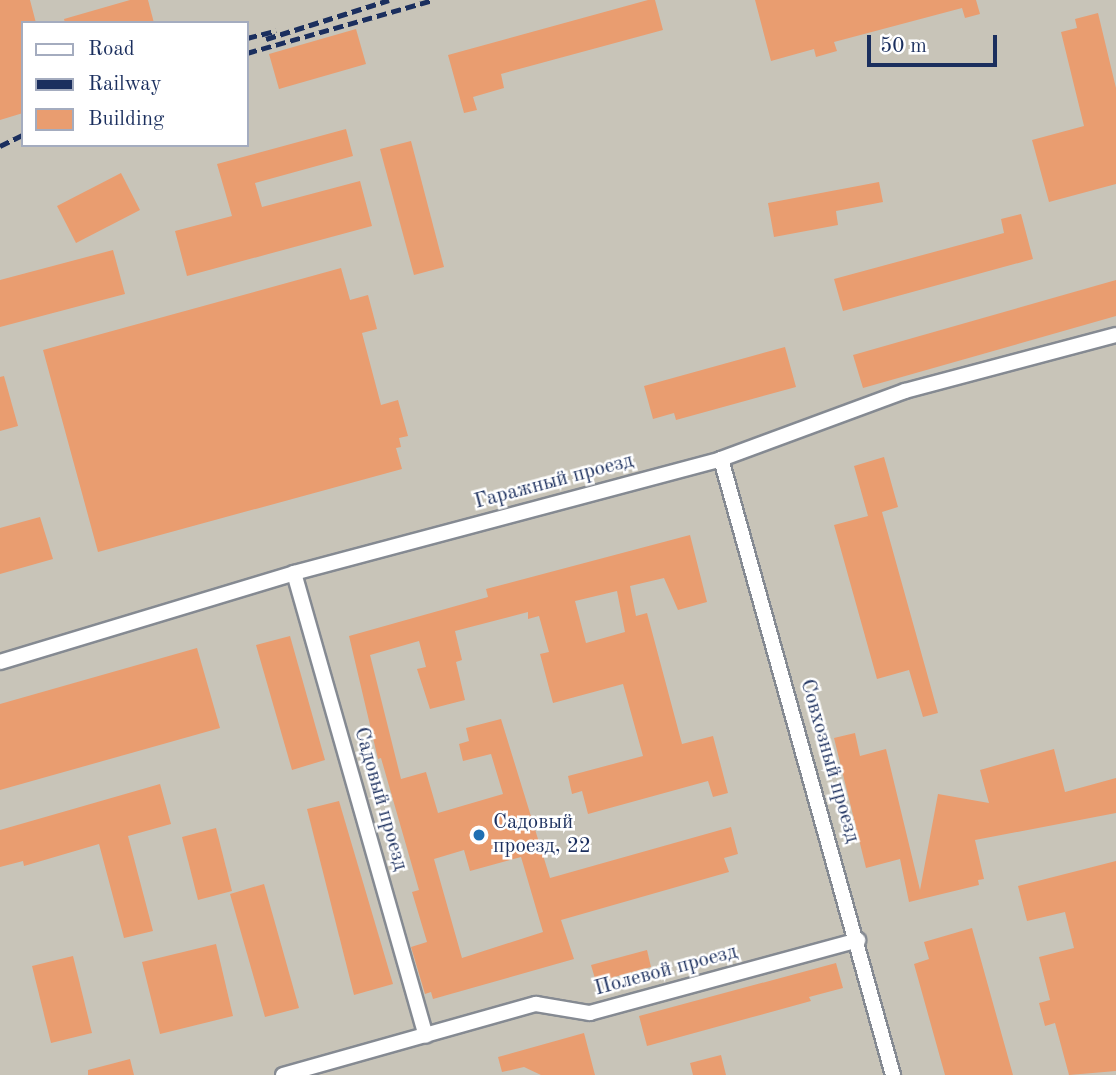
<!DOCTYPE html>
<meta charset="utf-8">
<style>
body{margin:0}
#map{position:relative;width:1116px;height:1075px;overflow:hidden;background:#efe4c7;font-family:"Old Standard TT",serif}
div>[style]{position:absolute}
.industrial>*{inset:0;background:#c8c4b8}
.building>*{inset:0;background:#e99d70}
.roads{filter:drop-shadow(2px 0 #858a92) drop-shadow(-2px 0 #858a92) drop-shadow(0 2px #858a92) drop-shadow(0 -2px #858a92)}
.street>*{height:14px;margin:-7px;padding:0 7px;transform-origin:7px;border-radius:7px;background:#fff}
.rail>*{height:5px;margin-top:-2.5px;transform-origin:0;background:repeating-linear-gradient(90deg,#1b2f5e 0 10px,transparent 0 15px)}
.dots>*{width:19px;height:19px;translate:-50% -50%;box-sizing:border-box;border:4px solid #fff;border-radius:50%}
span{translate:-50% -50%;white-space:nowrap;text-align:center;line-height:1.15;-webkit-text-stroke:5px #fff;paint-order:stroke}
.street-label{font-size:21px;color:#1b2f5e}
.poi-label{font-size:21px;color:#1b2f5e}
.left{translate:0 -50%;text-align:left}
.legend{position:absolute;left:21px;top:21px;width:228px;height:126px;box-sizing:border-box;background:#fff;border:2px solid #a4acbf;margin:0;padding:9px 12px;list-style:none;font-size:21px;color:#1b2f5e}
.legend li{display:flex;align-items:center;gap:14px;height:35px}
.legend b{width:35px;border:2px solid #a4acbf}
.scale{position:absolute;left:867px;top:35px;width:130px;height:32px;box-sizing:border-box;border:4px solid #1b2f5e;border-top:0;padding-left:9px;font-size:21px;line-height:24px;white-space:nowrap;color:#1b2f5e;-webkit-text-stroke:5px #fff;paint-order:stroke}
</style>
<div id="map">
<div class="industrial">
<i style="clip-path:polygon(evenodd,0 0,1116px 0,1116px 1075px,0 1075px,0 0,23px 23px,247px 23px,247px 145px,23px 145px,23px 23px)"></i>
</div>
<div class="building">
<i style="clip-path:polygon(0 0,30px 0,36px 23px,23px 23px,23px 113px,0 120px)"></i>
<i style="clip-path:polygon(130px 0,148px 0,154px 23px,65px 23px,64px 19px)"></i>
<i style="clip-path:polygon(648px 0,655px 0,663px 30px,501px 74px,504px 88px,473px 97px,477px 110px,464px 113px,448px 55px)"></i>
<i style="clip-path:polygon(755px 0,976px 0,980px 14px,965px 18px,962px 8px,834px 42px,837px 51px,816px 57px,814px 49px,771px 61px)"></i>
<i style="clip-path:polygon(1098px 13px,1116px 88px,1116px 184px,1049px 202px,1032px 140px,1084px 126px,1061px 32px,1077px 28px,1075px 19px)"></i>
<i style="clip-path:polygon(356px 29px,366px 64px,279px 89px,269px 54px)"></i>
<i style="clip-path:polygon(346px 129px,353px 156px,255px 183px,262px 207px,360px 181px,372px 226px,187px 276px,175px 231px,232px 216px,217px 164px)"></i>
<i style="clip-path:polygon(411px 141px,444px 267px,414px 275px,380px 149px)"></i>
<i style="clip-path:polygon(121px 173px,140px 210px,76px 243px,57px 206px)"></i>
<i style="clip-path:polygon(879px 182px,883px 202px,836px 211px,838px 225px,774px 237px,768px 203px)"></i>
<i style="clip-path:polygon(1021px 214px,1033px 259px,843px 311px,834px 279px,1004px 233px,1001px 219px)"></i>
<i style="clip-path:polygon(113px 250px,125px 294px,0 327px,0 280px)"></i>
<i style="clip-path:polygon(341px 268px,350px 300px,368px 295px,377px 329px,362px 333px,381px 405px,398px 400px,408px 436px,399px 438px,401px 447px,396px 448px,402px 469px,98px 552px,43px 350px)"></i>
<i style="clip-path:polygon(1116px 280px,1116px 316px,863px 388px,853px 355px)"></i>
<i style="clip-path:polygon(785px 347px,796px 387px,676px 420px,674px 413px,653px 419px,644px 386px)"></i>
<i style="clip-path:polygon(4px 376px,18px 426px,0 431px,0 377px)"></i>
<i style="clip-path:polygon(884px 457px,898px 507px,882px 512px,938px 713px,923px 717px,909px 670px,877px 679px,834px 525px,868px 516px,854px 466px)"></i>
<i style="clip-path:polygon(40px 517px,53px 559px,0 574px,0 528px)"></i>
<i style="clip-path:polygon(evenodd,690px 535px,707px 602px,678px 610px,664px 578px,630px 586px,636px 616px,647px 613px,682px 744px,713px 736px,728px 793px,713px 797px,708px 781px,588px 814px,582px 791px,572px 794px,568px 776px,643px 756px,623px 684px,553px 703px,540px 654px,549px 652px,539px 616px,528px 619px,528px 612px,455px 631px,462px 660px,456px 662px,465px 700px,430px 709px,417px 669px,426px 667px,419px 641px,370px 655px,401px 779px,426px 772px,438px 813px,503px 794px,491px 754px,463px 761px,459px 744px,469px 741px,466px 728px,501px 719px,550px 878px,731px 827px,738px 854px,724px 858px,729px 872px,561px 920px,574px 959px,433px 999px,431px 992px,425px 994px,411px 947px,427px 942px,412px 892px,419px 890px,381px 758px,378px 759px,349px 636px,488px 597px,486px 589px,690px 535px,617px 591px,625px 632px,586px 643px,575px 601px,617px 591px,690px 535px,464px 850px,470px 871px,521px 857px,543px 932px,462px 958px,434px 859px,464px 850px)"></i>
<i style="clip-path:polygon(290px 636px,325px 760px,292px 770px,256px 645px)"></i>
<i style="clip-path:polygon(197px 648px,220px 728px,0 790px,0 704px)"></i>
<i style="clip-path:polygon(855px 733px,860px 756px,886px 749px,920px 890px,938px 794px,989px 803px,980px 770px,1054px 749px,1065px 792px,1116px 778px,1116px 813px,975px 840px,984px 879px,978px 880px,979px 885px,909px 902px,900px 859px,866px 868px,834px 738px)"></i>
<i style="clip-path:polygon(160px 784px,171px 824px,128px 836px,153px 931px,124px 938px,99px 844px,24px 866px,23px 861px,0 867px,0 830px)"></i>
<i style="clip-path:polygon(339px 801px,393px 984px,354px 995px,307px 809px)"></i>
<i style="clip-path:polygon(216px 828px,232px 891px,198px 900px,182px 837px)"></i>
<i style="clip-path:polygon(1116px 861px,1116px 1071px,1069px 1075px,1055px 1023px,1045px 1026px,1039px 1003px,1050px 1000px,1039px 957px,1074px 948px,1065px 912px,1027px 921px,1018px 886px)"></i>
<i style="clip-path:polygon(264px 884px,299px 1008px,265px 1017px,230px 894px)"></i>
<i style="clip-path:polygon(972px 928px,1013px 1075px,945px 1075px,914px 964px,929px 959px,924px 942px)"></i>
<i style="clip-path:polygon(216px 944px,233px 1016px,160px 1034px,142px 962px)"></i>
<i style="clip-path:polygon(647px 950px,651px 967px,596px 982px,591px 965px)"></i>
<i style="clip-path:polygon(73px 956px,92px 1033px,51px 1043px,32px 966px)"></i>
<i style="clip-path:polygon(836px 963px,843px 988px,809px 997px,811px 1001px,647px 1046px,639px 1016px)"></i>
<i style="clip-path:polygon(584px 1033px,595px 1075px,541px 1075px,524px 1067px,502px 1072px,498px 1057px)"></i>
<i style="clip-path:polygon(721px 1055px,726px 1075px,693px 1075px,690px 1063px)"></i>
<i style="clip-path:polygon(130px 1059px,134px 1075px,88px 1075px,88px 1070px)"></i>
</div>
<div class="roads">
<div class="street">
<i style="left:721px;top:459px;width:640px;rotate:74.4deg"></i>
<i style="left:294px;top:573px;width:481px;rotate:74.1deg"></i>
<i style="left:0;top:662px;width:307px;rotate:-16.8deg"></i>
<i style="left:294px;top:573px;width:442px;rotate:-14.9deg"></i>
<i style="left:721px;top:459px;width:196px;rotate:-20.3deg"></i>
<i style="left:905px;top:391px;width:218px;rotate:-14.9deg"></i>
<i style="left:283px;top:1075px;width:263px;rotate:-15.7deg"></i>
<i style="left:536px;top:1004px;width:55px;rotate:9.5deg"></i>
<i style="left:590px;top:1013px;width:278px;rotate:-15.2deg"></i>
</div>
</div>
<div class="rail">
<i style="left:247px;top:38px;width:30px;rotate:-14deg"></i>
<i style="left:266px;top:39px;width:129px;rotate:-17.6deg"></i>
<i style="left:247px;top:53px;width:193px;rotate:-15.9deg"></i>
<i style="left:0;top:146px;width:25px;rotate:-26deg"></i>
</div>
<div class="dots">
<i style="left:479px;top:835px;background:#1f6fb2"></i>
</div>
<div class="street-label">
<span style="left:554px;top:482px;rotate:-15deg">Гаражный проезд</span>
<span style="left:829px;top:761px;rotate:74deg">Совхозный проезд</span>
<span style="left:380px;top:799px;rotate:74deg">Садовый проезд</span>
<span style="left:666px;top:971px;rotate:-15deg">Полевой проезд</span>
</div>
<div class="poi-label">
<span class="left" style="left:493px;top:835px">Садовый<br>проезд, 22</span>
</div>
<ul class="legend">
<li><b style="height:9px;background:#fff"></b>Road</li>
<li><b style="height:9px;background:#1b2f5e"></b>Railway</li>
<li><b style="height:19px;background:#e99d70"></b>Building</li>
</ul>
<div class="scale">50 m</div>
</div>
